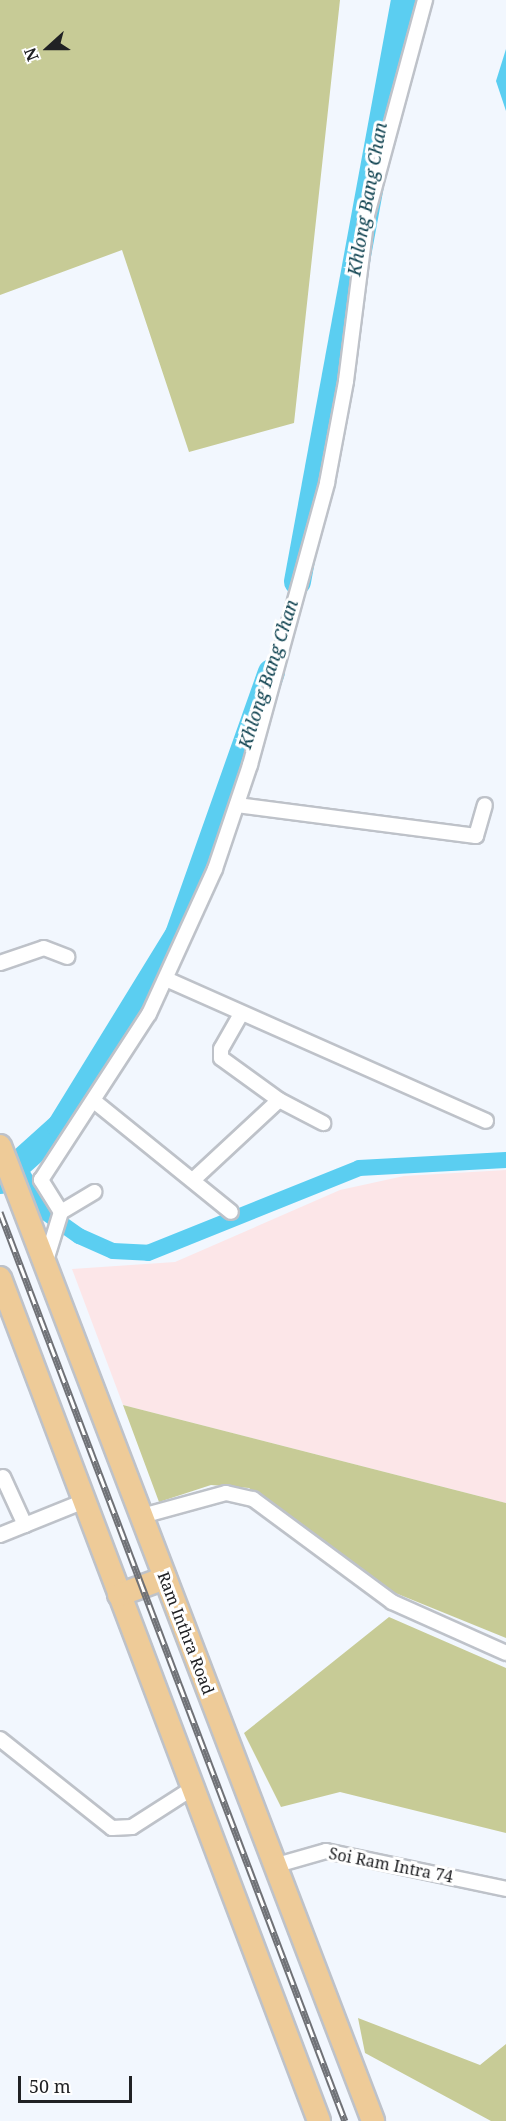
<!DOCTYPE html>
<style>
body{margin:0}
#map{position:relative;width:506px;height:2121px;overflow:hidden;background:#f2f7fe;font-family:"Noto Serif",serif}
div>[style]{position:absolute}
.commercial>*{inset:0;background:#fce6e8}
.green>*{inset:0;background:#c7cb96}
.water>*{inset:0;background:#5bcef1}
.canal>*{height:16px;margin:-8px;padding:0 8px;transform-origin:8px;border-radius:8px;background:#5bcef1}
.river>*{height:27px;margin:-13.5px;padding:0 13.5px;transform-origin:13.5px;border-radius:13.5px;background:#5bcef1}
.roads{filter:drop-shadow(2px 0 #bec2c9) drop-shadow(-2px 0 #bec2c9) drop-shadow(0 2px #bec2c9) drop-shadow(0 -2px #bec2c9)}
.minor>*{height:14px;margin:-7px;padding:0 7px;transform-origin:7px;border-radius:7px;background:#fff}
.trunk>*{height:22px;margin:-11px;padding:0 11px;transform-origin:11px;border-radius:11px;background:#eecb98}
.rail>*{height:7px;margin-top:-3.5px;transform-origin:0;background:repeating-linear-gradient(90deg,#fff 0 14px,#707277 0 28px);box-sizing:border-box;border-block:2px solid #707277}
span{translate:-50% -50%;white-space:nowrap;text-align:center;line-height:1.15;-webkit-text-stroke:6px #fff;paint-order:stroke}
.street-label{font-size:16px;color:#202124}
.water-label{font-size:18px;color:#0e4250;font-style:italic}
.north{position:absolute;left:18px;top:18px;width:60px;height:60px;-webkit-text-stroke:4px #fff;paint-order:stroke;rotate:249deg;font-size:16px;font-weight:700;line-height:24px;text-align:center;color:#202124}
.north::after{content:'';display:block;margin:auto;width:21px;height:27px;background:#202124;clip-path:polygon(50% 0,100% 100%,50% 72%,0 100%)}
.scale{position:absolute;left:18px;top:2076px;width:114px;height:27px;box-sizing:border-box;border:3px solid #202124;border-top:0;padding-left:8px;font-size:18px;line-height:21px;white-space:nowrap;color:#202124;-webkit-text-stroke:4px #fff;paint-order:stroke}
</style>
<div id="map">
<div class="commercial">
<i style="clip-path:polygon(506px 1170px,506px 1503px,123px 1405px,72px 1269px,175px 1262px,340px 1190px,404px 1176px)"></i>
</div>
<div class="green">
<i style="clip-path:polygon(0 0,340px 0,294px 423px,189px 452px,122px 250px,0 295px)"></i>
<i style="clip-path:polygon(123px 1405px,506px 1503px,506px 1638px,383px 1588px,249px 1488px,211px 1485px,159px 1502px)"></i>
<i style="clip-path:polygon(389px 1617px,506px 1668px,506px 1833px,340px 1792px,281px 1807px,244px 1733px)"></i>
<i style="clip-path:polygon(358px 2018px,480px 2065px,506px 2044px,506px 2121px,491px 2121px,365px 2053px)"></i>
</div>
<div class="water">
<i style="clip-path:polygon(506px 49px,506px 111px,496px 81px)"></i>
</div>
<div class="canal">
<i style="left:17px;top:1165px;width:55px;rotate:59.2deg"></i>
<i style="left:45px;top:1212px;width:42px;rotate:35.2deg"></i>
<i style="left:79px;top:1236px;width:37px;rotate:24deg"></i>
<i style="left:113px;top:1251px;width:35px;rotate:3deg"></i>
<i style="left:148px;top:1253px;width:227px;rotate:-21.9deg"></i>
<i style="left:359px;top:1168px;width:147px;rotate:-3.1deg"></i>
</div>
<div class="river">
<i style="left:297px;top:581px;width:591px;rotate:-79.57deg"></i>
<i style="left:0;top:1180px;width:81px;rotate:-42deg"></i>
<i style="left:60px;top:1126px;width:225px;rotate:-58.4deg"></i>
<i style="left:178px;top:934px;width:278px;rotate:-70.5deg"></i>
</div>
<div class="roads">
<div class="minor">
<i style="left:237px;top:805px;width:241px;rotate:7.4deg"></i>
<i style="left:476px;top:836px;width:32px;rotate:-74deg"></i>
<i style="left:0;top:963px;width:46px;rotate:-18.8deg"></i>
<i style="left:44px;top:948px;width:25px;rotate:21deg"></i>
<i style="left:166px;top:979px;width:350px;rotate:23.9deg"></i>
<i style="left:241px;top:1014px;width:40px;rotate:119.7deg"></i>
<i style="left:221px;top:1049px;width:9px;rotate:90deg"></i>
<i style="left:221px;top:1058px;width:72px;rotate:35.9deg"></i>
<i style="left:94px;top:1101px;width:176px;rotate:39deg"></i>
<i style="left:193px;top:1180px;width:117px;rotate:-42.9deg"></i>
<i style="left:279px;top:1100px;width:50px;rotate:27.6deg"></i>
<i style="left:61px;top:1212px;width:39px;rotate:-31deg"></i>
<i style="left:45px;top:1264px;width:54px;rotate:-72.9deg"></i>
<i style="left:61px;top:1212px;width:38px;rotate:-122deg"></i>
<i style="left:41px;top:1180px;width:198px;rotate:-57deg"></i>
<i style="left:149px;top:1014px;width:159px;rotate:-65.5deg"></i>
<i style="left:215px;top:869px;width:110px;rotate:-71.4deg"></i>
<i style="left:250px;top:765px;width:292px;rotate:-74.7deg"></i>
<i style="left:327px;top:483px;width:104px;rotate:-79.4deg"></i>
<i style="left:346px;top:381px;width:167px;rotate:-82.8deg"></i>
<i style="left:367px;top:215px;width:223px;rotate:-74.9deg"></i>
<i style="left:3px;top:1477px;width:53px;rotate:65.4deg"></i>
<i style="left:142px;top:1516px;width:87px;rotate:-15.3deg"></i>
<i style="left:226px;top:1493px;width:28px;rotate:13deg"></i>
<i style="left:253px;top:1499px;width:173px;rotate:36.5deg"></i>
<i style="left:392px;top:1602px;width:125px;rotate:24.1deg"></i>
<i style="left:0;top:1535px;width:91px;rotate:-22deg"></i>
<i style="left:0;top:1739px;width:143px;rotate:38.5deg"></i>
<i style="left:112px;top:1828px;width:20px;rotate:-3deg"></i>
<i style="left:132px;top:1827px;width:72px;rotate:-32.6deg"></i>
<i style="left:277px;top:1865px;width:51px;rotate:-15.9deg"></i>
<i style="left:326px;top:1851px;width:184px;rotate:11.9deg"></i>
</div>
<div class="trunk">
<i style="left:0;top:1146px;width:1044px;rotate:69.06deg"></i>
<i style="left:0;top:1278px;width:901px;rotate:69.27deg"></i>
<i style="left:119px;top:1595px;width:49px;rotate:-20.3deg"></i>
</div>
</div>
<div class="rail">
<i style="left:0;top:1212px;width:972px;rotate:69.22deg"></i>
</div>
<div class="street-label">
<span style="left:186px;top:1633px;rotate:69deg">Ram Inthra Road</span>
<span style="left:391px;top:1865px;rotate:11deg">Soi Ram Intra 74</span>
</div>
<div class="water-label">
<span style="left:367px;top:199px;rotate:-80deg">Khlong Bang Chan</span>
<span style="left:268px;top:674px;rotate:-72deg">Khlong Bang Chan</span>
</div>
<div class="north">N</div>
<div class="scale">50 m</div>
</div>
